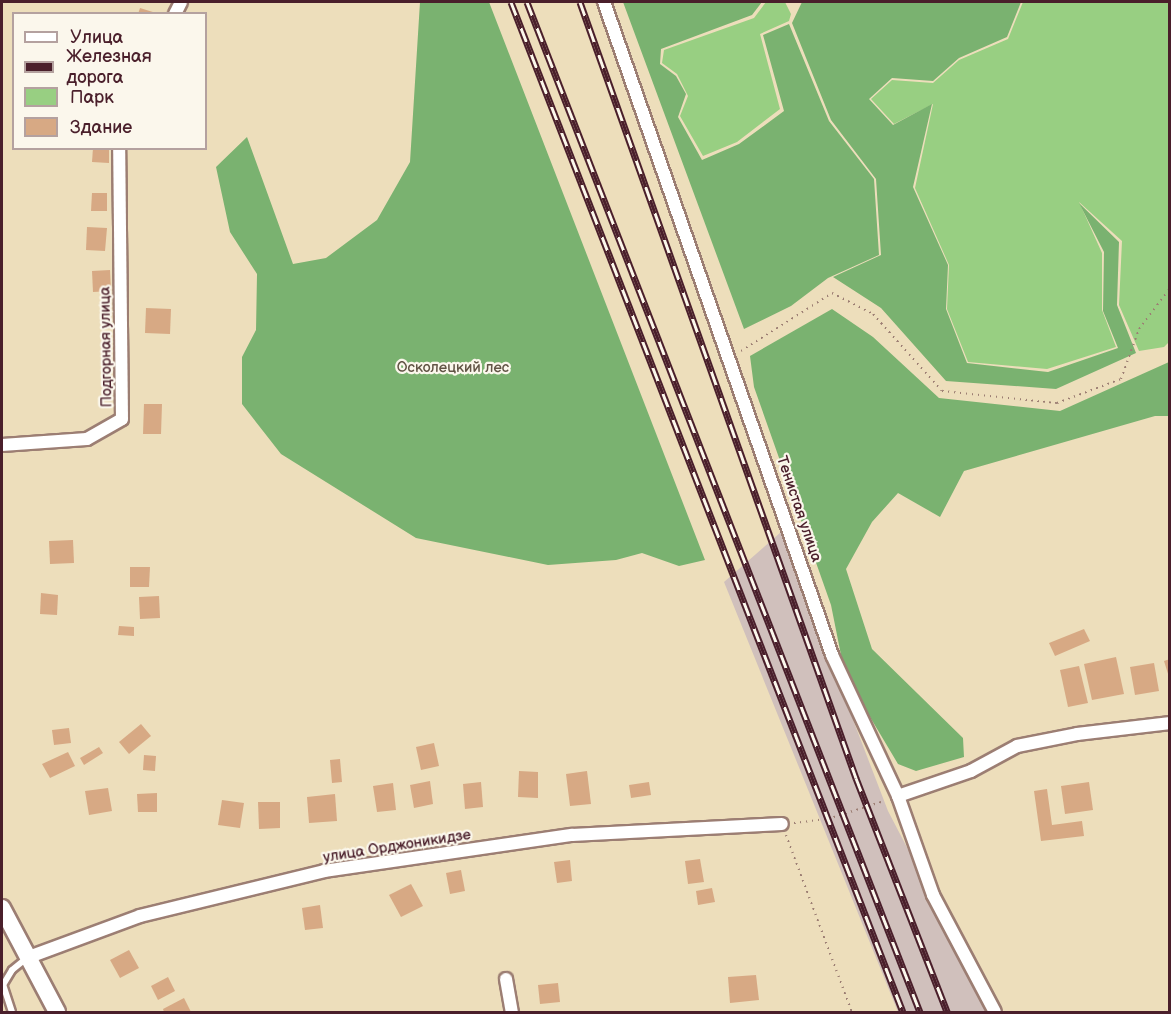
<!DOCTYPE html>
<meta charset="utf-8">
<style>
body{margin:0}
#map{position:relative;width:1171px;height:1014px;overflow:hidden;background:#eddebb;font-family:"Balsamiq Sans",sans-serif}
div>[style]{position:absolute}
.industrial>*{inset:0;background:#d0c0bc}
.green>*{inset:0;background:#98cf82}
.forest>*{inset:0;background:#7ab270}
.building>*{inset:0;background:#d7a984}
.path>*{height:2px;margin-top:-1px;transform-origin:0;background:repeating-linear-gradient(90deg,#9c7e73 0 1.5px,transparent 0 6px)}
.roads{filter:drop-shadow(2px 0 #9c7e73) drop-shadow(-2px 0 #9c7e73) drop-shadow(0 2px #9c7e73) drop-shadow(0 -2px #9c7e73)}
.service>*{height:6px;margin:-3px;padding:0 3px;transform-origin:3px;border-radius:3px;background:#fff}
.minor>*{height:12px;margin:-6px;padding:0 6px;transform-origin:6px;border-radius:6px;background:#fff}
.secondary>*{height:16px;margin:-8px;padding:0 8px;transform-origin:8px;border-radius:8px;background:#fff}
.rail>*{height:7px;margin-top:-3.5px;transform-origin:0;background:repeating-linear-gradient(90deg,#fbf7ec 0 14px,#4a1f2b 0 28px);box-sizing:border-box;border-block:2px solid #4a1f2b}
span{translate:-50% -50%;white-space:nowrap;text-align:center;line-height:1.15;-webkit-text-stroke:4.5px #fbf7ec;paint-order:stroke}
.street-label{font-size:15px;color:#4a1f2b}
.park-label{font-size:15px;color:#615445}
.frame{position:absolute;inset:0;border:3px solid #4a1f2b;pointer-events:none}
.legend{position:absolute;left:12px;top:12px;width:195px;height:138px;box-sizing:border-box;background:#fbf7ec;border:2px solid #b4a19f;margin:0;padding:8px 10px;list-style:none;font-size:18px;color:#4a1f2b}
.legend li{display:flex;align-items:center;gap:12px;height:30px}
.legend b{width:30px;border:2px solid #b4a19f}
</style>
<div id="map">
<div class="industrial">
<i style="clip-path:polygon(781px 532px,888px 811px,993px 1012px,898px 1012px,724px 582px)"></i>
</div>
<div class="green">
<i style="clip-path:polygon(766px 2px,785px 2px,791px 14px,789px 21px,760px 34px,780px 109px,737px 142px,703px 156px,680px 116px,688px 96px,677px 74px,662px 63px,664px 50px,754px 18px)"></i>
<i style="clip-path:polygon(1023px 2px,1169px 2px,1170px 341px,1164px 347px,1139px 351px,1119px 305px,1122px 241px,1079px 202px,1102px 253px,1102px 310px,1116px 347px,1047px 369px,968px 362px,947px 309px,949px 265px,915px 188px,933px 104px,894px 124px,871px 99px,892px 80px,933px 83px,959px 60px,1008px 39px)"></i>
</div>
<div class="forest">
<i style="clip-path:polygon(420px 2px,489px 2px,705px 560px,679px 566px,642px 553px,616px 560px,548px 565px,416px 538px,281px 454px,242px 404px,242px 357px,256px 330px,257px 274px,230px 232px,216px 167px,247px 137px,293px 264px,326px 258px,377px 220px,410px 162px)"></i>
<i style="clip-path:polygon(623px 2px,762px 2px,752px 15px,661px 49px,660px 64px,676px 76px,686px 94px,678px 117px,702px 160px,739px 144px,784px 111px,763px 35px,789px 24px,829px 121px,874px 179px,879px 255px,828px 278px,791px 306px,744px 329px)"></i>
<i style="clip-path:polygon(802px 2px,1021px 2px,1007px 37px,959px 58px,933px 81px,892px 78px,869px 99px,893px 125px,932px 104px,913px 187px,948px 265px,946px 309px,967px 363px,1048px 372px,1118px 348px,1103px 311px,1104px 252px,1079px 203px,1119px 242px,1117px 305px,1136px 353px,1056px 389px,946px 381px,881px 308px,833px 277px,881px 255px,876px 179px,831px 120px,792px 23px)"></i>
<i style="clip-path:polygon(832px 309px,873px 337px,939px 398px,1060px 411px,1169px 362px,1169px 416px,1155px 416px,964px 471px,940px 517px,898px 493px,872px 522px,846px 569px,872px 649px,963px 738px,964px 757px,916px 771px,898px 764px,845px 675px,831px 605px,754px 387px,750px 356px)"></i>
</div>
<div class="building">
<i style="clip-path:polygon(140px 8px,156px 13px,156px 14px,138px 14px)"></i>
<i style="clip-path:polygon(93px 148px,109px 148px,109px 163px,92px 162px)"></i>
<i style="clip-path:polygon(92px 193px,107px 193px,107px 211px,91px 211px)"></i>
<i style="clip-path:polygon(87px 227px,107px 228px,105px 251px,86px 250px)"></i>
<i style="clip-path:polygon(110px 270px,111px 291px,93px 292px,92px 271px)"></i>
<i style="clip-path:polygon(146px 308px,171px 309px,170px 334px,145px 333px)"></i>
<i style="clip-path:polygon(144px 404px,162px 404px,161px 434px,143px 434px)"></i>
<i style="clip-path:polygon(73px 540px,74px 563px,50px 564px,49px 541px)"></i>
<i style="clip-path:polygon(130px 567px,150px 567px,149px 587px,130px 587px)"></i>
<i style="clip-path:polygon(41px 593px,58px 595px,57px 615px,40px 614px)"></i>
<i style="clip-path:polygon(159px 596px,160px 618px,140px 619px,139px 597px)"></i>
<i style="clip-path:polygon(119px 626px,134px 627px,134px 636px,118px 635px)"></i>
<i style="clip-path:polygon(1084px 629px,1090px 641px,1055px 656px,1049px 643px)"></i>
<i style="clip-path:polygon(1116px 657px,1124px 694px,1092px 700px,1084px 664px)"></i>
<i style="clip-path:polygon(1170px 659px,1170px 677px,1169px 677px,1164px 661px)"></i>
<i style="clip-path:polygon(1154px 663px,1159px 691px,1135px 695px,1130px 667px)"></i>
<i style="clip-path:polygon(1079px 666px,1088px 703px,1068px 707px,1060px 670px)"></i>
<i style="clip-path:polygon(141px 724px,151px 736px,129px 754px,119px 742px)"></i>
<i style="clip-path:polygon(69px 728px,71px 743px,54px 745px,52px 730px)"></i>
<i style="clip-path:polygon(434px 743px,439px 766px,421px 770px,416px 747px)"></i>
<i style="clip-path:polygon(99px 747px,103px 753px,84px 765px,80px 758px)"></i>
<i style="clip-path:polygon(68px 752px,75px 766px,50px 778px,42px 764px)"></i>
<i style="clip-path:polygon(144px 755px,156px 756px,155px 771px,143px 770px)"></i>
<i style="clip-path:polygon(340px 759px,342px 782px,332px 783px,330px 760px)"></i>
<i style="clip-path:polygon(519px 771px,538px 772px,538px 798px,518px 797px)"></i>
<i style="clip-path:polygon(587px 771px,591px 804px,570px 806px,566px 774px)"></i>
<i style="clip-path:polygon(430px 781px,433px 804px,414px 808px,410px 785px)"></i>
<i style="clip-path:polygon(481px 782px,483px 807px,465px 809px,463px 784px)"></i>
<i style="clip-path:polygon(649px 782px,651px 795px,631px 798px,629px 785px)"></i>
<i style="clip-path:polygon(1089px 782px,1093px 810px,1065px 814px,1061px 786px)"></i>
<i style="clip-path:polygon(393px 783px,396px 810px,377px 812px,373px 786px)"></i>
<i style="clip-path:polygon(108px 788px,112px 811px,89px 815px,85px 791px)"></i>
<i style="clip-path:polygon(1047px 789px,1052px 825px,1082px 821px,1084px 836px,1041px 841px,1034px 791px)"></i>
<i style="clip-path:polygon(157px 793px,157px 812px,138px 812px,137px 794px)"></i>
<i style="clip-path:polygon(335px 794px,337px 821px,309px 823px,307px 797px)"></i>
<i style="clip-path:polygon(222px 800px,244px 803px,240px 828px,218px 825px)"></i>
<i style="clip-path:polygon(258px 802px,280px 802px,280px 828px,259px 829px)"></i>
<i style="clip-path:polygon(700px 859px,704px 882px,688px 884px,685px 861px)"></i>
<i style="clip-path:polygon(570px 860px,572px 881px,557px 883px,554px 862px)"></i>
<i style="clip-path:polygon(461px 870px,465px 891px,450px 894px,446px 873px)"></i>
<i style="clip-path:polygon(411px 884px,423px 906px,401px 917px,389px 895px)"></i>
<i style="clip-path:polygon(712px 888px,715px 902px,698px 905px,696px 891px)"></i>
<i style="clip-path:polygon(320px 905px,323px 928px,305px 930px,302px 908px)"></i>
<i style="clip-path:polygon(129px 950px,139px 968px,120px 978px,110px 960px)"></i>
<i style="clip-path:polygon(756px 975px,759px 1000px,730px 1003px,728px 977px)"></i>
<i style="clip-path:polygon(168px 977px,175px 991px,158px 1000px,151px 986px)"></i>
<i style="clip-path:polygon(558px 983px,560px 1002px,540px 1004px,538px 985px)"></i>
<i style="clip-path:polygon(184px 998px,191px 1012px,164px 1012px,163px 1009px)"></i>
</div>
<div class="path">
<i style="left:741px;top:351px;width:108px;rotate:-32.5deg"></i>
<i style="left:832px;top:293px;width:46px;rotate:27.1deg"></i>
<i style="left:873px;top:314px;width:103px;rotate:48.1deg"></i>
<i style="left:942px;top:391px;width:116px;rotate:6deg"></i>
<i style="left:1057px;top:403px;width:68px;rotate:-20.6deg"></i>
<i style="left:1121px;top:379px;width:53px;rotate:-70.2deg"></i>
<i style="left:1139px;top:329px;width:51px;rotate:-52.9deg"></i>
<i style="left:794px;top:823px;width:34px;rotate:-7deg"></i>
<i style="left:828px;top:819px;width:59px;rotate:-17.8deg"></i>
<i style="left:786px;top:835px;width:189px;rotate:69.6deg"></i>
</div>
<div class="roads">
<div class="service">
<i style="left:12px;top:1012px;width:28px;rotate:-108deg"></i>
<i style="left:3px;top:985px;width:17px;rotate:-59deg"></i>
<i style="left:12px;top:970px;width:19px;rotate:-39deg"></i>
</div>
<div class="minor">
<i style="left:604px;top:2px;width:692px;rotate:70.75deg"></i>
<i style="left:832px;top:655px;width:156px;rotate:64.9deg"></i>
<i style="left:898px;top:796px;width:105px;rotate:70.5deg"></i>
<i style="left:933px;top:895px;width:132px;rotate:62.1deg"></i>
<i style="left:175px;top:14px;width:13px;rotate:-63deg"></i>
<i style="left:2px;top:445px;width:85px;rotate:-4deg"></i>
<i style="left:87px;top:439px;width:40px;rotate:-29.7deg"></i>
<i style="left:122px;top:419px;width:271px;rotate:-90.6deg"></i>
<i style="left:898px;top:796px;width:77px;rotate:-18.9deg"></i>
<i style="left:971px;top:771px;width:52px;rotate:-28.5deg"></i>
<i style="left:1017px;top:746px;width:61px;rotate:-11.3deg"></i>
<i style="left:1077px;top:734px;width:94px;rotate:-6.7deg"></i>
<i style="left:29px;top:957px;width:118px;rotate:-20.3deg"></i>
<i style="left:140px;top:916px;width:189px;rotate:-13.7deg"></i>
<i style="left:324px;top:871px;width:251px;rotate:-8.3deg"></i>
<i style="left:572px;top:835px;width:210px;rotate:-3deg"></i>
<i style="left:506px;top:979px;width:34px;rotate:80deg"></i>
</div>
<div class="secondary">
<i style="left:2px;top:908px;width:118px;rotate:62.1deg"></i>
</div>
</div>
<div class="rail">
<i style="left:511px;top:2px;width:1083px;rotate:68.79deg"></i>
<i style="left:527px;top:2px;width:1084px;rotate:68.74deg"></i>
<i style="left:580px;top:2px;width:824px;rotate:70.42deg"></i>
<i style="left:856px;top:778px;width:251px;rotate:68.7deg"></i>
</div>
<div class="street-label">
<span style="left:106px;top:347px;rotate:-91deg">Подгорная улица</span>
<span style="left:799px;top:509px;rotate:71deg">Тенистая улица</span>
<span style="left:397px;top:846px;rotate:-9deg">улица Орджоникидзе</span>
</div>
<div class="park-label">
<span style="left:453px;top:368px">Осколецкий лес</span>
</div>
<div class="frame"></div>
<ul class="legend">
<li><b style="height:8px;background:#fff"></b>Улица</li>
<li><b style="height:8px;background:#4a1f2b"></b>Железная дорога</li>
<li><b style="height:16px;background:#98cf82"></b>Парк</li>
<li><b style="height:16px;background:#d7a984"></b>Здание</li>
</ul>
</div>
